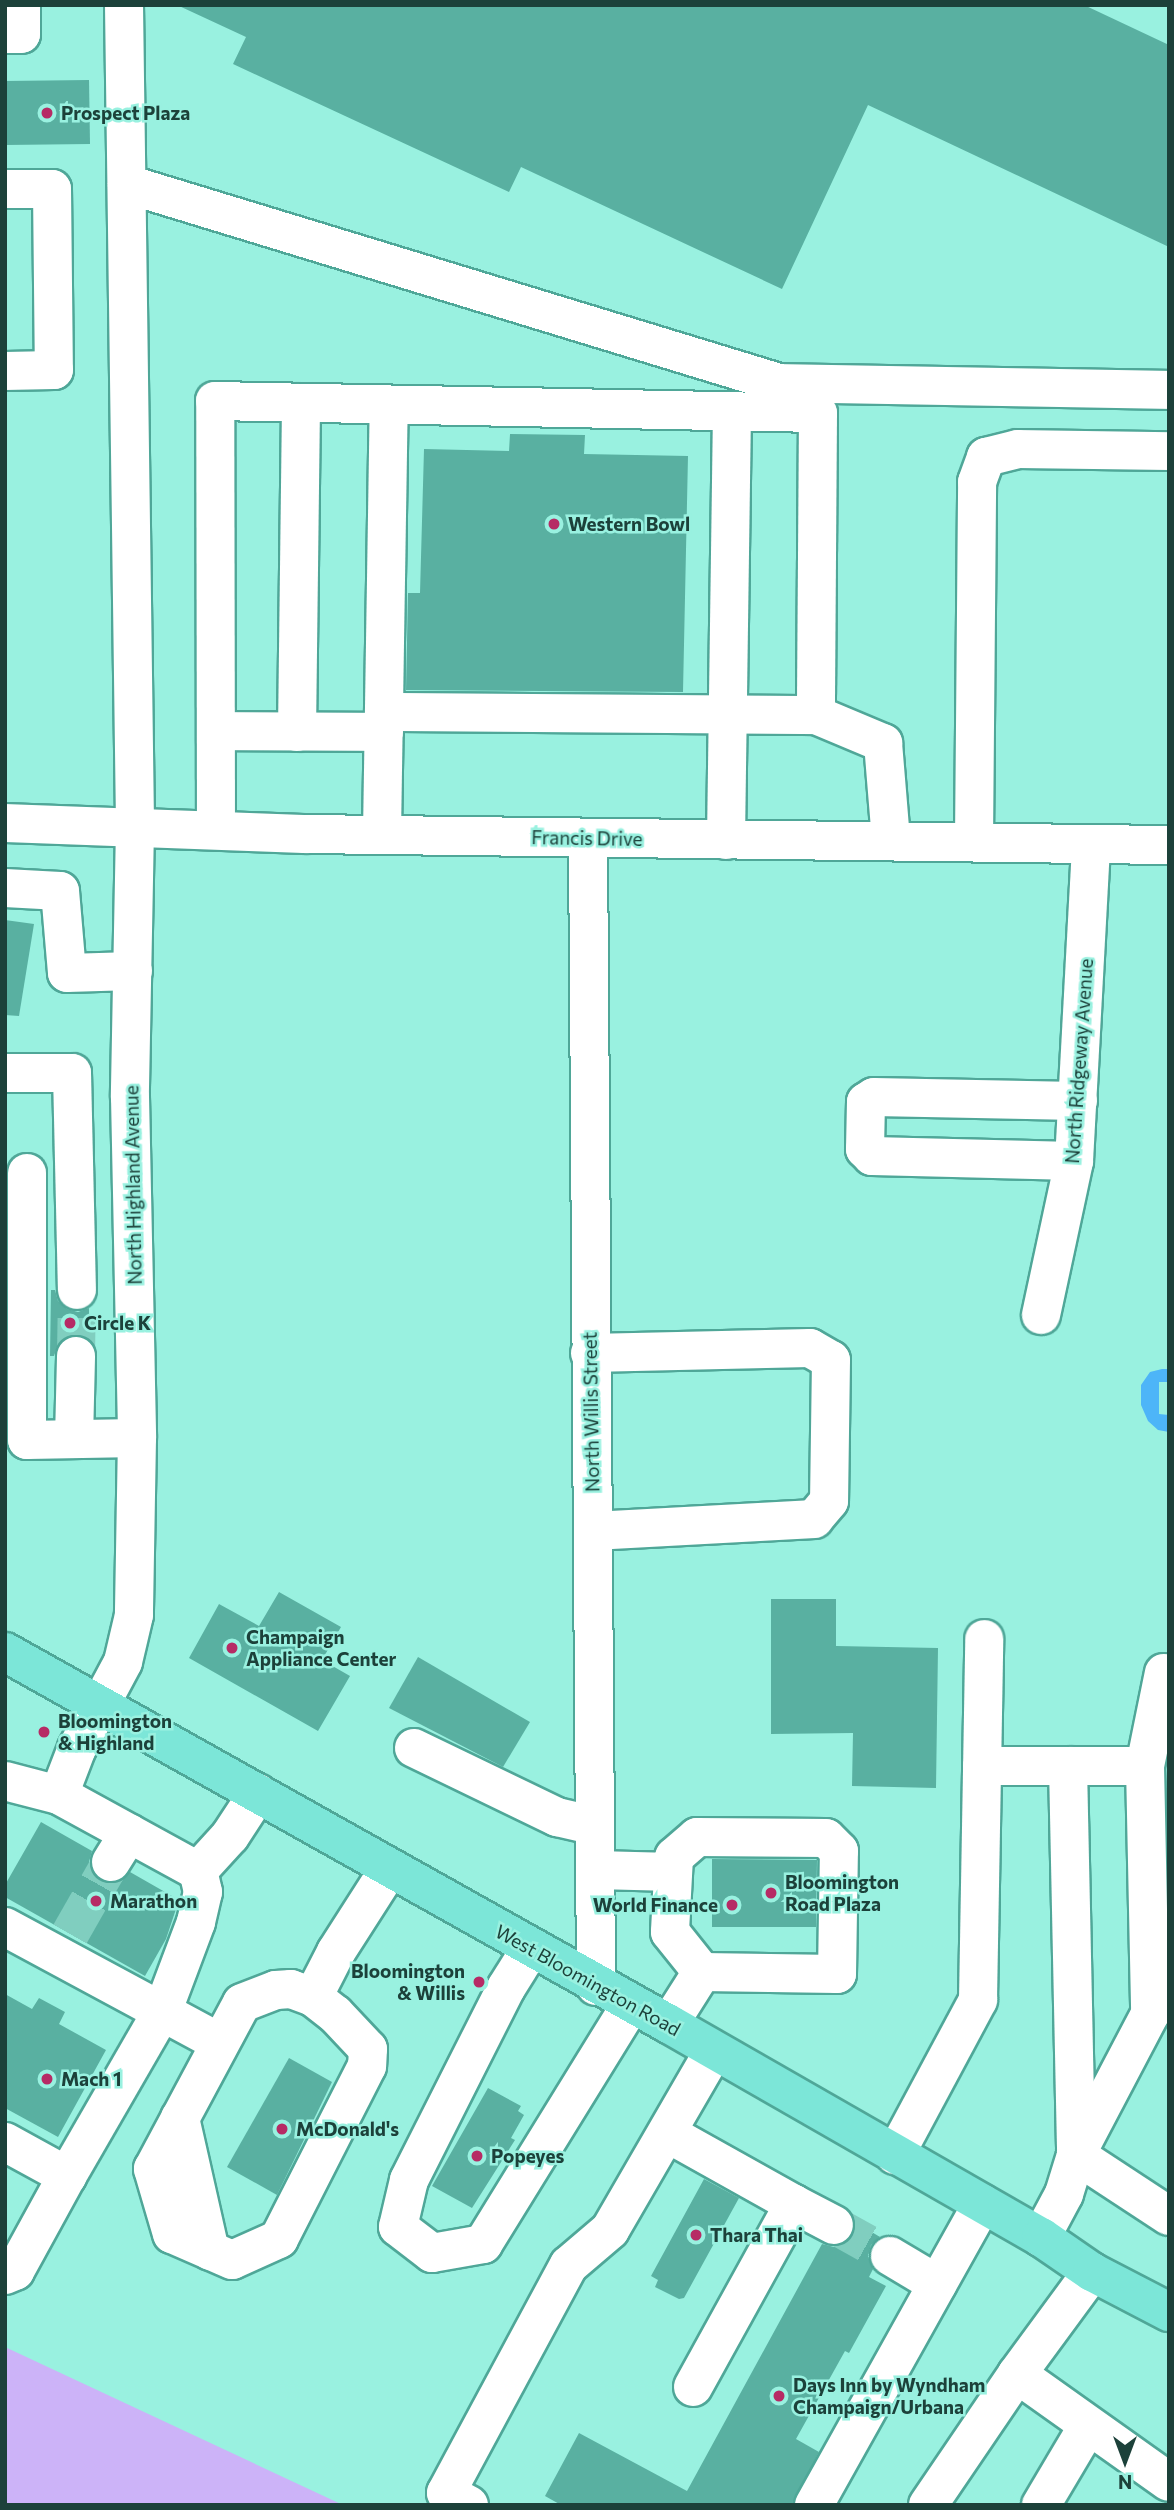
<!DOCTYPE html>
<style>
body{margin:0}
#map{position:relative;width:1174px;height:2510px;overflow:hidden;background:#99f1e0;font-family:Commissioner,sans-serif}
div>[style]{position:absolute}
.green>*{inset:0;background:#ccb3f8}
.water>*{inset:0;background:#4db5f8}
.building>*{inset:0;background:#59b0a1}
.minor-tunnel>*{height:38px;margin-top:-19px;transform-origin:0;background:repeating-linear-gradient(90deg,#80cebf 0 38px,transparent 0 57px)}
.roads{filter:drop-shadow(2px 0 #4fa798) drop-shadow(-2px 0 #4fa798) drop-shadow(0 2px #4fa798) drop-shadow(0 -2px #4fa798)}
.minor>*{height:38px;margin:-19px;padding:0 19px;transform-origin:19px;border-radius:19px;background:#fff}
.major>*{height:38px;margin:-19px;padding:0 19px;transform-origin:19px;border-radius:19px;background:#7ce6d8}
.dots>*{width:19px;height:19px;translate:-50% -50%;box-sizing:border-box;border:4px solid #99f1e0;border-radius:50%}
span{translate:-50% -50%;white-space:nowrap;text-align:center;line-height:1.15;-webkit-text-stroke:5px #99f1e0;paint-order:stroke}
.poi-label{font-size:19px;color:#1c413a;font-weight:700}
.left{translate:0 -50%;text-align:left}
.right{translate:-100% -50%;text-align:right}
.street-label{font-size:19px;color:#1c413a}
.frame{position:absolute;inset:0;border:7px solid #1c413a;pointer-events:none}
.north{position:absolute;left:1090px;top:2426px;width:70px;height:70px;-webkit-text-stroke:5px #99f1e0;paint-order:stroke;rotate:180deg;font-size:19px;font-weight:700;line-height:28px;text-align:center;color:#1c413a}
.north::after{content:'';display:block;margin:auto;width:24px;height:32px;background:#1c413a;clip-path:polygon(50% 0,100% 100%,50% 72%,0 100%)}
</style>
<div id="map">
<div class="green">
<i style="clip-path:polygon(5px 2347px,343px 2505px,5px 2505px)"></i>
</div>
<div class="water">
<i style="clip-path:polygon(1162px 1369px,1169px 1369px,1169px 1382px,1159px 1382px,1159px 1414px,1169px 1415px,1169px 1432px,1158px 1430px,1148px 1421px,1141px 1405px,1141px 1385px,1150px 1372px)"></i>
</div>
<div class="building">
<i style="clip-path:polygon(177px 5px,1084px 5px,1169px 45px,1169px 247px,868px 105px,782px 289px,521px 167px,509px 192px,233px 64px,246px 37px)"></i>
<i style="clip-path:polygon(89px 80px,90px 144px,5px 145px,5px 81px)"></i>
<i style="clip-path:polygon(510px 434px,585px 435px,584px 454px,688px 456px,683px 692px,406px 690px,408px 593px,420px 593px,424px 449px,509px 451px)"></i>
<i style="clip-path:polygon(5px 920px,34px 924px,19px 1016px,5px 1015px)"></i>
<i style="clip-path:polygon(51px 1290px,55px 1290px,58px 1301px,67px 1309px,78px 1312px,89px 1308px,89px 1338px,77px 1334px,66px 1337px,58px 1344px,54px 1356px,50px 1356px)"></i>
<i style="clip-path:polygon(279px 1592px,341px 1627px,322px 1660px,350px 1676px,318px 1731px,189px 1658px,219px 1604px,259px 1626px)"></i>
<i style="clip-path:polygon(771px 1599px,836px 1599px,836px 1646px,938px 1648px,936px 1788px,852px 1786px,853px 1733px,771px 1734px)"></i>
<i style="clip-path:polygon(418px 1657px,530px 1722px,503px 1767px,389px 1708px)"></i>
<i style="clip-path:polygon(41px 1822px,92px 1851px,89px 1862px,91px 1872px,100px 1881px,110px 1884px,121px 1882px,130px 1872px,179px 1900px,166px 1939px,145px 1976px,5px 1897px,5px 1885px)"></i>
<i style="clip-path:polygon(712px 1859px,817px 1860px,816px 1927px,712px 1927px)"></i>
<i style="clip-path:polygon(5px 1994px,32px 2009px,39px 1998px,65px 2012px,59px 2024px,106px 2050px,58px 2137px,5px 2108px)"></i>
<i style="clip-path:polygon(289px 2058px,332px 2082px,277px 2195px,227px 2167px)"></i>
<i style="clip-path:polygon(488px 2088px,521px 2106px,518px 2111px,524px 2115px,511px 2138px,515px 2140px,472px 2208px,432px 2186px)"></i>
<i style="clip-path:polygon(704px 2179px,739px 2198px,684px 2298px,679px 2299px,655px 2287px,658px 2280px,651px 2276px)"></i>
<i style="clip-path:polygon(855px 2222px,880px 2237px,871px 2245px,868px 2256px,873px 2269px,869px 2277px,886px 2286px,849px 2353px,845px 2351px,796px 2439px,819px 2452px,792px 2505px,561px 2505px,545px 2496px,579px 2433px,687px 2491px,822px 2244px,834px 2247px,846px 2243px,854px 2235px)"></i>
</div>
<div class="minor-tunnel">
<i style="left:76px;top:1356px;width:66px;rotate:-89.1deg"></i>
<i style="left:70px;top:1934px;width:83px;rotate:-60.3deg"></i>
<i style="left:834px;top:2225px;width:64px;rotate:29deg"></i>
</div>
<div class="roads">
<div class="minor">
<i style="left:124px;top:5px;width:822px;rotate:89.23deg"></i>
<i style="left:135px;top:827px;width:270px;rotate:91.1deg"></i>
<i style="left:130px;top:1097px;width:341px;rotate:88.8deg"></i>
<i style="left:137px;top:1438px;width:177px;rotate:91deg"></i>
<i style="left:134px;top:1615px;width:48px;rotate:103.2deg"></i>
<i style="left:123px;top:1662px;width:98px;rotate:118.1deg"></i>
<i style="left:77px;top:1748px;width:50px;rotate:111deg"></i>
<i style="left:59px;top:1795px;width:158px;rotate:28.7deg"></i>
<i style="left:198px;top:1871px;width:47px;rotate:-47.6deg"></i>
<i style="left:230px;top:1836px;width:51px;rotate:-56.9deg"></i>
<i style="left:5px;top:34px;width:16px"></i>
<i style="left:21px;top:34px;width:29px;rotate:-90deg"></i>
<i style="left:127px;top:184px;width:682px;rotate:16.97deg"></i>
<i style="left:779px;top:383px;width:390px;rotate:1deg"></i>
<i style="left:5px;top:189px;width:47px"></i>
<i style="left:52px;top:189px;width:181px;rotate:89.4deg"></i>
<i style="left:54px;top:370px;width:49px;rotate:178.8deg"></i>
<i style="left:816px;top:715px;width:73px;rotate:22.7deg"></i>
<i style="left:883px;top:743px;width:98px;rotate:85.3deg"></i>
<i style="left:216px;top:731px;width:168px;rotate:0.3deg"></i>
<i style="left:297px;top:732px;width:329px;rotate:-89.3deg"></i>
<i style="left:5px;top:823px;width:300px;rotate:2.1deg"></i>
<i style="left:305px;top:834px;width:864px;rotate:0.73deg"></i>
<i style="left:216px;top:830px;width:429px;rotate:-90.1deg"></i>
<i style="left:215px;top:401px;width:603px;rotate:1.14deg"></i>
<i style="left:818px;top:413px;width:302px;rotate:90.4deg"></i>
<i style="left:816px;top:715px;width:432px;rotate:-179.6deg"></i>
<i style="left:382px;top:834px;width:429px;rotate:-89.1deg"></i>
<i style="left:588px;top:839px;width:1147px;rotate:89.6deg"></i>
<i style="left:726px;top:840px;width:429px;rotate:-89.2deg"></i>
<i style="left:974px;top:841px;width:359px;rotate:-89.5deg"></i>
<i style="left:977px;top:482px;width:27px;rotate:-70deg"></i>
<i style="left:986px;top:457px;width:33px;rotate:-14deg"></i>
<i style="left:1018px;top:449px;width:151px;rotate:0.8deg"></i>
<i style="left:5px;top:888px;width:55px;rotate:3.1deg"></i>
<i style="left:60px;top:891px;width:82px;rotate:85.1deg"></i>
<i style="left:67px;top:973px;width:66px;rotate:-1.7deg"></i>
<i style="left:5px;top:1073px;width:67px"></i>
<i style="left:72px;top:1073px;width:217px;rotate:88.7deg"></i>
<i style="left:1074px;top:1161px;width:202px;rotate:-178.6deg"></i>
<i style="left:872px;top:1156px;width:10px;rotate:-135deg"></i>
<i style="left:865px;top:1149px;width:47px;rotate:-88.8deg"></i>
<i style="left:866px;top:1102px;width:9px;rotate:-32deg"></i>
<i style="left:874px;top:1097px;width:204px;rotate:1.1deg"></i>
<i style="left:27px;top:1173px;width:267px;rotate:90deg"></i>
<i style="left:27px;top:1440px;width:110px;rotate:-1deg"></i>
<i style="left:1041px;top:1315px;width:157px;rotate:-77.9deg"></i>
<i style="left:1074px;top:1161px;width:315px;rotate:-86.9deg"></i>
<i style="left:590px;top:1353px;width:220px;rotate:-1.3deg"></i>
<i style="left:810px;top:1348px;width:24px;rotate:30deg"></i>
<i style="left:831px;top:1360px;width:141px;rotate:90.8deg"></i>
<i style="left:829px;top:1501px;width:23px;rotate:130deg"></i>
<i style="left:814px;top:1519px;width:221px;rotate:176.9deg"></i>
<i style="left:74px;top:1439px;width:83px;rotate:-88.6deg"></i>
<i style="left:414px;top:1748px;width:159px;rotate:25.8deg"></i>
<i style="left:557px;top:1817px;width:39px;rotate:13deg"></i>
<i style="left:982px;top:1766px;width:163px"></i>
<i style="left:1145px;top:1766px;width:248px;rotate:88.8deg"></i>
<i style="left:1150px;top:2014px;width:159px;rotate:117.7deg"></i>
<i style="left:1076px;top:2155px;width:41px;rotate:107.1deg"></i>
<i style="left:1064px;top:2194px;width:49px;rotate:118.1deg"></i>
<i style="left:1068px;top:1766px;width:389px;rotate:88.8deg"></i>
<i style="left:1076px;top:2155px;width:111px;rotate:33.3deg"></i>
<i style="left:1145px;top:1766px;width:95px;rotate:-78.5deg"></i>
<i style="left:5px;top:1781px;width:56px;rotate:14.5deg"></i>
<i style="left:111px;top:1862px;width:34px;rotate:-58deg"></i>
<i style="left:596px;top:1870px;width:77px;rotate:1.5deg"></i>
<i style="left:5px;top:1927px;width:244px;rotate:28.3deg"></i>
<i style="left:531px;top:1948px;width:47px;rotate:122deg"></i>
<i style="left:506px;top:1988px;width:215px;rotate:116.8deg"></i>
<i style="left:409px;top:2180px;width:48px;rotate:103.2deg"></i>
<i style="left:398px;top:2227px;width:43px;rotate:37.4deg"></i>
<i style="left:432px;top:2253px;width:52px;rotate:-10deg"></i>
<i style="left:483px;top:2244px;width:282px;rotate:-58.3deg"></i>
<i style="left:291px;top:1989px;width:23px;rotate:20deg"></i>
<i style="left:313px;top:1997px;width:28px;rotate:38deg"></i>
<i style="left:335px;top:2014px;width:48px;rotate:46.7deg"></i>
<i style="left:368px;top:2049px;width:17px;rotate:93deg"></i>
<i style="left:367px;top:2066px;width:194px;rotate:117deg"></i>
<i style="left:279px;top:2239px;width:51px;rotate:155.9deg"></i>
<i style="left:232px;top:2260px;width:65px;rotate:-156.6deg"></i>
<i style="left:172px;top:2234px;width:68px;rotate:-106.3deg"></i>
<i style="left:153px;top:2169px;width:188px;rotate:-61.8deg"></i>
<i style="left:242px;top:2003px;width:36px;rotate:-21deg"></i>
<i style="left:276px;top:1990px;width:15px;rotate:-4deg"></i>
<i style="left:313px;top:1997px;width:51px;rotate:-62.9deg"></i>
<i style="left:336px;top:1952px;width:98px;rotate:-57.4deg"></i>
<i style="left:669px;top:2024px;width:62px;rotate:-57.6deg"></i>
<i style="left:702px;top:1972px;width:135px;rotate:0.8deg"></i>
<i style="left:837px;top:1974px;width:123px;rotate:-89.1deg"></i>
<i style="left:839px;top:1851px;width:18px;rotate:-135deg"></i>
<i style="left:826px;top:1838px;width:129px;rotate:-179.6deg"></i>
<i style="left:697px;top:1837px;width:30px;rotate:139deg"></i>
<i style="left:674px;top:1857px;width:75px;rotate:93.1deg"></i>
<i style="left:670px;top:1932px;width:51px;rotate:51.3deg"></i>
<i style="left:180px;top:2118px;width:136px;rotate:77.3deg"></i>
<i style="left:667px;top:2133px;width:145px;rotate:29.2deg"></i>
<i style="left:794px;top:2204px;width:209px;rotate:118.9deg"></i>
<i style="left:5px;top:2142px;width:71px;rotate:28.7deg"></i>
<i style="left:67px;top:2176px;width:108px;rotate:118.7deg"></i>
<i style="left:15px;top:2271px;width:11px;rotate:158deg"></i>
<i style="left:895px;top:2155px;width:176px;rotate:-61.8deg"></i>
<i style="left:978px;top:2000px;width:361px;rotate:-89deg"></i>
<i style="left:67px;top:2176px;width:192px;rotate:-60deg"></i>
<i style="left:163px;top:2010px;width:94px;rotate:-69.4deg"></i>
<i style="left:196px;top:1922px;width:31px;rotate:-77deg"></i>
<i style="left:203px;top:1892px;width:22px;rotate:-103deg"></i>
<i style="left:794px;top:2204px;width:45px;rotate:27.7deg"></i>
<i style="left:890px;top:2256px;width:55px;rotate:30.8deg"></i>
<i style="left:1092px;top:2272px;width:127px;rotate:126.3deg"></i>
<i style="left:1017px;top:2374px;width:186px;rotate:35.4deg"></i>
<i style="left:469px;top:2505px;width:26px;rotate:-152deg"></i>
<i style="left:446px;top:2493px;width:259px;rotate:-61.7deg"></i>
<i style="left:569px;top:2265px;width:54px;rotate:-40.5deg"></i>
<i style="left:610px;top:2230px;width:206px;rotate:-59.9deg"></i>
<i style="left:814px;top:2505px;width:345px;rotate:-60.8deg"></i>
<i style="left:928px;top:2505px;width:158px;rotate:-55.8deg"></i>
<i style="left:1041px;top:2505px;width:92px;rotate:-59.3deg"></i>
</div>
<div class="major">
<i style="left:5px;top:1652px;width:761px;rotate:29.26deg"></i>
<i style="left:669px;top:2024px;width:429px;rotate:29.8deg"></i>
<i style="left:1041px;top:2237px;width:62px;rotate:34.5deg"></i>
<i style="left:1092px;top:2272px;width:87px;rotate:27.5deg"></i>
</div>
</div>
<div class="dots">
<i style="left:47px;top:113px;background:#b62b65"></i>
<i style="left:554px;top:524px;background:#b62b65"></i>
<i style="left:70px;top:1323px;background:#b62b65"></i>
<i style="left:232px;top:1648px;background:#b62b65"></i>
<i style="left:44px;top:1732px;background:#b62b65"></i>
<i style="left:771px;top:1893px;background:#b62b65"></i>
<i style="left:96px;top:1901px;background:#b62b65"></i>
<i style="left:732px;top:1905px;background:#b62b65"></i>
<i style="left:479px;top:1982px;background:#b62b65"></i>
<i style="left:47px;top:2079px;background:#b62b65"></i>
<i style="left:282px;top:2129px;background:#b62b65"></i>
<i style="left:477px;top:2156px;background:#b62b65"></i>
<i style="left:696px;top:2235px;background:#b62b65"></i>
<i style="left:779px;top:2396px;background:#b62b65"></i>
</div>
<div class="poi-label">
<span class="left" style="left:61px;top:113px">Prospect Plaza</span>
<span class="left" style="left:568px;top:524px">Western Bowl</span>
<span class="left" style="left:84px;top:1323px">Circle K</span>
<span class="left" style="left:246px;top:1648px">Champaign<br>Appliance Center</span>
<span class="left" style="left:58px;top:1732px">Bloomington<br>&amp; Highland</span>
<span class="left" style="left:785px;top:1893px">Bloomington<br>Road Plaza</span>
<span class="left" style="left:110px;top:1901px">Marathon</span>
<span class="right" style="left:718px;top:1905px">World Finance</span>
<span class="right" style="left:465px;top:1982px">Bloomington<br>&amp; Willis</span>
<span class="left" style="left:61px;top:2079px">Mach 1</span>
<span class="left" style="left:296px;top:2129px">McDonald's</span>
<span class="left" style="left:491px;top:2156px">Popeyes</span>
<span class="left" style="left:710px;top:2235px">Thara Thai</span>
<span class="left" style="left:793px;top:2396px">Days Inn by Wyndham<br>Champaign/Urbana</span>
</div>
<div class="street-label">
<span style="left:587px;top:838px;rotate:1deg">Francis Drive</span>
<span style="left:1079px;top:1061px;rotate:-86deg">North Ridgeway Avenue</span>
<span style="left:133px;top:1185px;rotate:-91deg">North Highland Avenue</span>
<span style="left:591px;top:1412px;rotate:-91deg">North Willis Street</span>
<span style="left:588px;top:1980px;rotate:29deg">West Bloomington Road</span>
</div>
<div class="frame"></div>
<div class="north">N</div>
</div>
